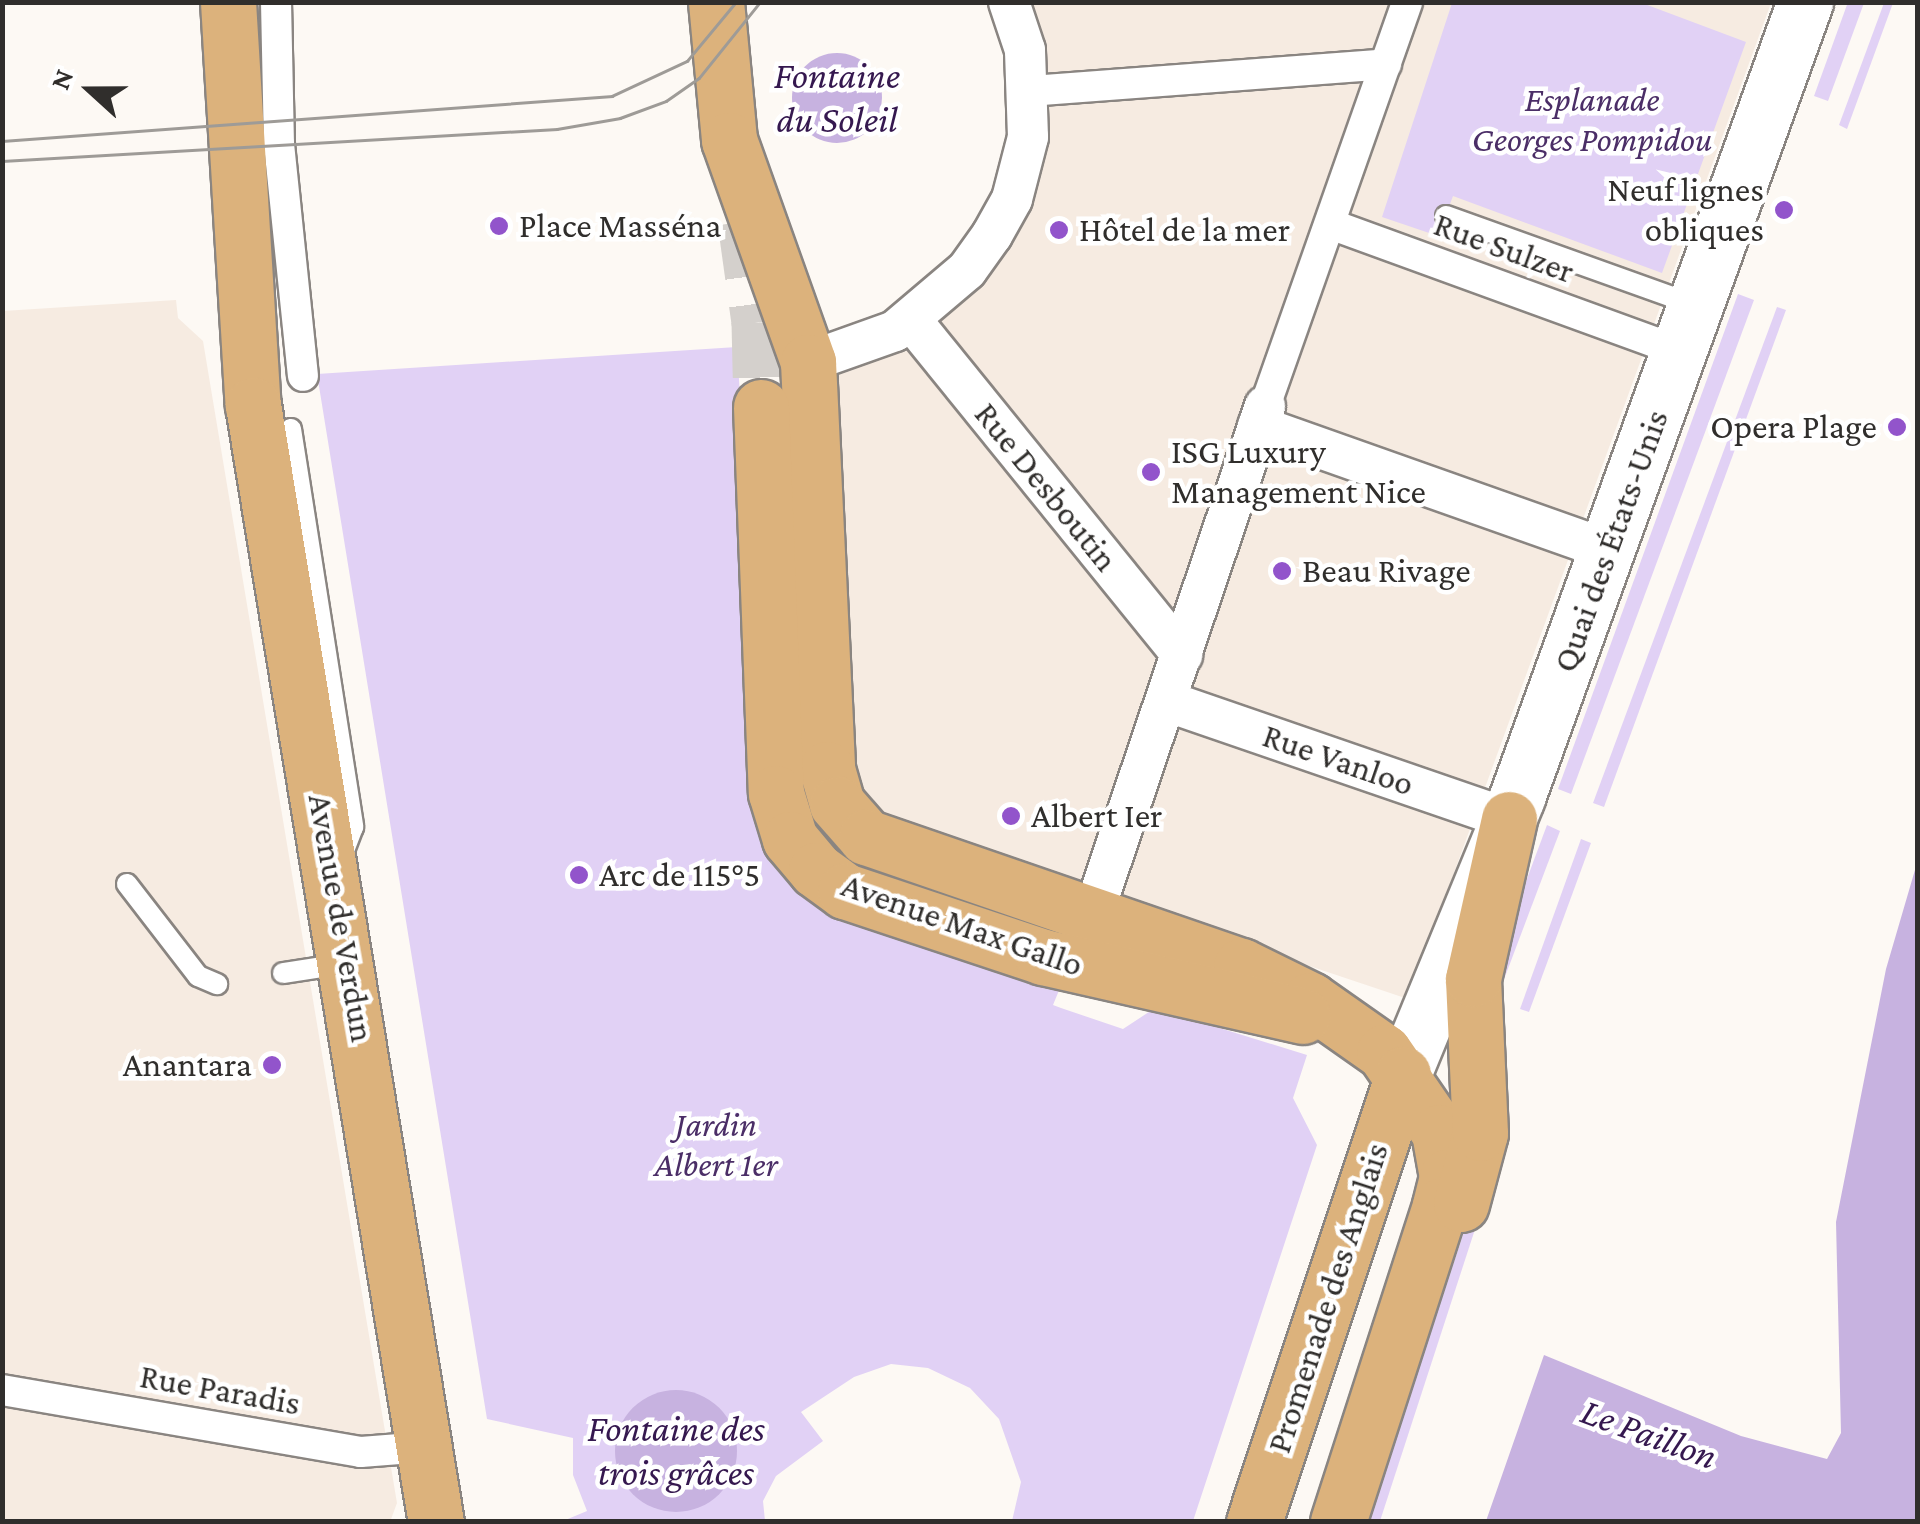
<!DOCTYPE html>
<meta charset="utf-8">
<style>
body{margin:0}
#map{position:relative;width:1920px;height:1524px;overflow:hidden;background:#fdf9f4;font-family:"Crimson Pro",serif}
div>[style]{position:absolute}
.built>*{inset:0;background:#f6ebe1}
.green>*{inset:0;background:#e1d1f5}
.water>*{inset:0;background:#c7b2e0}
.round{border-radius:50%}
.primary-tunnel>*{height:55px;margin-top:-27.5px;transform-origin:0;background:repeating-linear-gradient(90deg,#d4d0cc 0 55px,transparent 0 83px)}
.roads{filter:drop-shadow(2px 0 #8a8581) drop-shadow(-2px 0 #8a8581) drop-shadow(0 2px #8a8581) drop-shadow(0 -2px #8a8581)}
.service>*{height:20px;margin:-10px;padding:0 10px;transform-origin:10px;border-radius:10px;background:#fff}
.pedestrian>*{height:30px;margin:-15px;padding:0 15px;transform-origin:15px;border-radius:15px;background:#fff}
.minor>*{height:40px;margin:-20px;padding:0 20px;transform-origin:20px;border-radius:20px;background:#fff}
.secondary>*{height:55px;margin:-27.5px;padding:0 27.5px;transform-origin:27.5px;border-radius:27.5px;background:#fff}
.primary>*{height:55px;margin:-27.5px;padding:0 27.5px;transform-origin:27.5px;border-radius:27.5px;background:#dcb27c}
.tram>*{height:2.5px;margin:-1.25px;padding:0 1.25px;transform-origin:1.25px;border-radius:1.25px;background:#9e9b97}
.dots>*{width:28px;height:28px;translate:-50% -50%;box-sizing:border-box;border:5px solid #fff;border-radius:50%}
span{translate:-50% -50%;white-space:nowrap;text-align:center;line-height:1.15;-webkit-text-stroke:9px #fff;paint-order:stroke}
.park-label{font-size:35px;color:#4b2e67;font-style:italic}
.poi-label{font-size:35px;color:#302e2c}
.right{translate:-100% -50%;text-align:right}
.left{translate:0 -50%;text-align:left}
.street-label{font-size:35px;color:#302e2c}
.water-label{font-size:38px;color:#35184f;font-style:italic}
.frame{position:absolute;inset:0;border:5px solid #302e2c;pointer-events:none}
.north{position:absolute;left:40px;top:40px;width:100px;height:100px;-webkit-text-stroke:8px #fff;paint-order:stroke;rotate:291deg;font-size:28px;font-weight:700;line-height:40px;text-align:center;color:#302e2c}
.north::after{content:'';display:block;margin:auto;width:35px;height:45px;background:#302e2c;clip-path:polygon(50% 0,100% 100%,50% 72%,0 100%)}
</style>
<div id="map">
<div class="built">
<i style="clip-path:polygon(991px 3px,1771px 3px,1408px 999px,856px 814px,832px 333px,889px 316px,931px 285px,989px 210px,1009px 153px,1010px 52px)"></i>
<i style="clip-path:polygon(176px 300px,178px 318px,203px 341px,397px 1503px,390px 1522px,3px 1522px,3px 311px)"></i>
</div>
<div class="green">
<i style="clip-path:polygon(1848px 2px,1864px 3px,1828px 101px,1814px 96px)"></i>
<i style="clip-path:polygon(1452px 3px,1642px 3px,1746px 42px,1662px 273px,1453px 196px,1438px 236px,1382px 217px)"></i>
<i style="clip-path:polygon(1884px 3px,1893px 3px,1847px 129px,1839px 125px)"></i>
<i style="clip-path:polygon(1738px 294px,1754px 300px,1571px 794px,1558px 789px)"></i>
<i style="clip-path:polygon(1777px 307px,1786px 310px,1604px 807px,1593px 803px)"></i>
<i style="clip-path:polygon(737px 347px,766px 818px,1060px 988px,1053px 1005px,1061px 1008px,1123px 1029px,1155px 1008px,1307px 1055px,1293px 1098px,1317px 1145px,1193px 1521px,1012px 1521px,1021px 1482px,999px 1419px,970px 1388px,928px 1368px,891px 1364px,854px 1377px,801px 1412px,823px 1441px,776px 1476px,763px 1501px,765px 1521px,563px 1521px,587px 1511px,573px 1475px,573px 1438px,487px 1419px,317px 374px)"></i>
<i style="clip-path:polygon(1547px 825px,1560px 831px,1503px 982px,1497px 959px)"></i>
<i style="clip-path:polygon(1581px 839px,1591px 843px,1529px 1012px,1520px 1009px)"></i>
<i style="clip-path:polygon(1484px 1171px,1493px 1174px,1380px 1521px,1368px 1522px)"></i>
</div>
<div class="water">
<i class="round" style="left:792px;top:53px;width:90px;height:90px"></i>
<i style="clip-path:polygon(1917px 863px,1917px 1521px,1486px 1521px,1544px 1355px,1741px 1436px,1827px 1459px,1841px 1433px,1836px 1222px,1886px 969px)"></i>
<i class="round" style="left:615px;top:1390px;width:122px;height:122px"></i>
</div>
<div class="primary-tunnel">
<i style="left:745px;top:221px;width:102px;rotate:82.1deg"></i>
<i style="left:759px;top:322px;width:85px;rotate:88.7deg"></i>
</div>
<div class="roads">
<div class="service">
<i style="left:1446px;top:216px;width:263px;rotate:19.7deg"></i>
<i style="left:291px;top:429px;width:403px;rotate:81.1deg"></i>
<i style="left:353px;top:827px;width:33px;rotate:111deg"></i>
<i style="left:127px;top:884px;width:116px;rotate:52.3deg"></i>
<i style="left:198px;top:976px;width:21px;rotate:23deg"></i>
<i style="left:283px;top:973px;width:60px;rotate:-8.7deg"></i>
</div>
<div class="pedestrian">
<i style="left:276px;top:2px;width:142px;rotate:88.8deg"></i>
<i style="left:279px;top:144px;width:233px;rotate:84.1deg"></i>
<i style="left:1030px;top:91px;width:357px;rotate:-4.3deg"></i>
<i style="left:1330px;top:224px;width:345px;rotate:20deg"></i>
<i style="left:1265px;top:406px;width:428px;rotate:-70.6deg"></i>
<i style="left:2px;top:1390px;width:364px;rotate:9.8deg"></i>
<i style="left:361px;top:1452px;width:64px;rotate:-4.5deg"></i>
</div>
<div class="minor">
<i style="left:911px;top:320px;width:431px;rotate:51deg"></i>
<i style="left:808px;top:362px;width:92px;rotate:-19.6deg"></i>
<i style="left:895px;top:331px;width:94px;rotate:-40.3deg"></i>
<i style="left:967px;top:270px;width:43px;rotate:-54.5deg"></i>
<i style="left:992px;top:235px;width:41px;rotate:-60.9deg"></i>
<i style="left:1012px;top:199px;width:64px;rotate:-75.5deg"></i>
<i style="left:1028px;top:137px;width:87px;rotate:-92deg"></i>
<i style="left:1025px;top:50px;width:51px;rotate:-108.4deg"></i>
<i style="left:1258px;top:426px;width:371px;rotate:19.5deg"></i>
<i style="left:1166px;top:701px;width:363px;rotate:19deg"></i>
<i style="left:1093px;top:914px;width:536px;rotate:-71.29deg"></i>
</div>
<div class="secondary">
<i style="left:1403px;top:1074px;width:300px;rotate:-67.6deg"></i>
<i style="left:1517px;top:797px;width:846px;rotate:-70.09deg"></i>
</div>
<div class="primary">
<i style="left:228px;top:2px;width:404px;rotate:86.5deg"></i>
<i style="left:253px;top:405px;width:1132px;rotate:80.7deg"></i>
<i style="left:716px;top:2px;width:139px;rotate:84.6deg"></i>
<i style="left:729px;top:140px;width:236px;rotate:70.4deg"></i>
<i style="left:808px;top:362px;width:407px;rotate:87.3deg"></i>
<i style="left:827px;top:769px;width:36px;rotate:74deg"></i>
<i style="left:837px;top:804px;width:44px;rotate:48.7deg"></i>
<i style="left:866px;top:837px;width:397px;rotate:19deg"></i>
<i style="left:1241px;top:966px;width:77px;rotate:26.2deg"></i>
<i style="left:1310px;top:1000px;width:90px;rotate:35.1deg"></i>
<i style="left:1384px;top:1052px;width:97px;rotate:55.5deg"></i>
<i style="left:1439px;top:1132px;width:46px;rotate:79.9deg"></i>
<i style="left:1447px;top:1177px;width:30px;rotate:104deg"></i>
<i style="left:1440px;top:1206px;width:332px;rotate:107.9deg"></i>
<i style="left:761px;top:407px;width:386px;rotate:87.8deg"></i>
<i style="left:776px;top:793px;width:48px;rotate:73.1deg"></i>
<i style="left:790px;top:839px;width:40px;rotate:50deg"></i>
<i style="left:816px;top:870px;width:36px;rotate:36deg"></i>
<i style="left:845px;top:891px;width:209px;rotate:18.4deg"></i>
<i style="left:1043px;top:957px;width:266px;rotate:12.8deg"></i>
<i style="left:1461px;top:1204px;width:73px;rotate:-75deg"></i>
<i style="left:1480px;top:1133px;width:154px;rotate:-92.6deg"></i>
<i style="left:1473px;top:979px;width:164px;rotate:-77.3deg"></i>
<i style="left:1254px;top:1522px;width:472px;rotate:-71.6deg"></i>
</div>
</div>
<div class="tram">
<i style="left:2px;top:141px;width:612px;rotate:-4.22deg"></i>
<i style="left:612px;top:96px;width:83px;rotate:-25deg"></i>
<i style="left:687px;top:61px;width:77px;rotate:-50.3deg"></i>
<i style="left:2px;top:161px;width:556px;rotate:-3.3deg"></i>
<i style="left:557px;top:129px;width:64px;rotate:-9.9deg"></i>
<i style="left:620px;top:118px;width:49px;rotate:-20.3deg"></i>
<i style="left:666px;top:101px;width:40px;rotate:-34.9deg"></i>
<i style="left:699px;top:78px;width:97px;rotate:-51.2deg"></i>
</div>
<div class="dots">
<i style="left:1784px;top:210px;background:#9254cb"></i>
<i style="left:499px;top:226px;background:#9254cb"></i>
<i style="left:1059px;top:230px;background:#9254cb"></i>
<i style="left:1897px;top:427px;background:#9254cb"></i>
<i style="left:1151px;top:472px;background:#9254cb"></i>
<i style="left:1282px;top:571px;background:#9254cb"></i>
<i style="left:1011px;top:816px;background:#9254cb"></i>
<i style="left:579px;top:875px;background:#9254cb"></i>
<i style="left:272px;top:1065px;background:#9254cb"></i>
</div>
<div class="park-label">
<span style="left:1592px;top:120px">Esplanade<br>Georges Pompidou</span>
<span style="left:716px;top:1145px">Jardin<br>Albert 1er</span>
</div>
<div class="poi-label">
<span class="right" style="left:1764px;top:210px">Neuf lignes<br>obliques</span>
<span class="left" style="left:519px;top:226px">Place Masséna</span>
<span class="left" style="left:1079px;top:230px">Hôtel de la mer</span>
<span class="right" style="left:1877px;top:427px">Opera Plage</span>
<span class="left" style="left:1171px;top:472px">ISG Luxury<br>Management Nice</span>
<span class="left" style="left:1302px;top:571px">Beau Rivage</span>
<span class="left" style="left:1031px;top:816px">Albert Ier</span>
<span class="left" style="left:599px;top:875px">Arc de 115°5</span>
<span class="right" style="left:252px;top:1065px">Anantara</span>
</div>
<div class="street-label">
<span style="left:1504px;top:248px;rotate:20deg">Rue Sulzer</span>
<span style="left:1046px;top:487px;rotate:51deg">Rue Desboutin</span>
<span style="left:1611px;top:541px;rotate:-70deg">Quai des États-Unis</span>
<span style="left:1338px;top:760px;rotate:19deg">Rue Vanloo</span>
<span style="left:341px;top:918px;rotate:80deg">Avenue de Verdun</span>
<span style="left:962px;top:925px;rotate:19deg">Avenue Max Gallo</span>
<span style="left:1328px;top:1298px;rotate:-72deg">Promenade des Anglais</span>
<span style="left:220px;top:1390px;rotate:10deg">Rue Paradis</span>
</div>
<div class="water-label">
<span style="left:837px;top:98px">Fontaine<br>du Soleil</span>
<span style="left:676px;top:1451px">Fontaine des<br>trois grâces</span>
<span style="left:1649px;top:1434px;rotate:20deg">Le Paillon</span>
</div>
<div class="frame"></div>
<div class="north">N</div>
</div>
